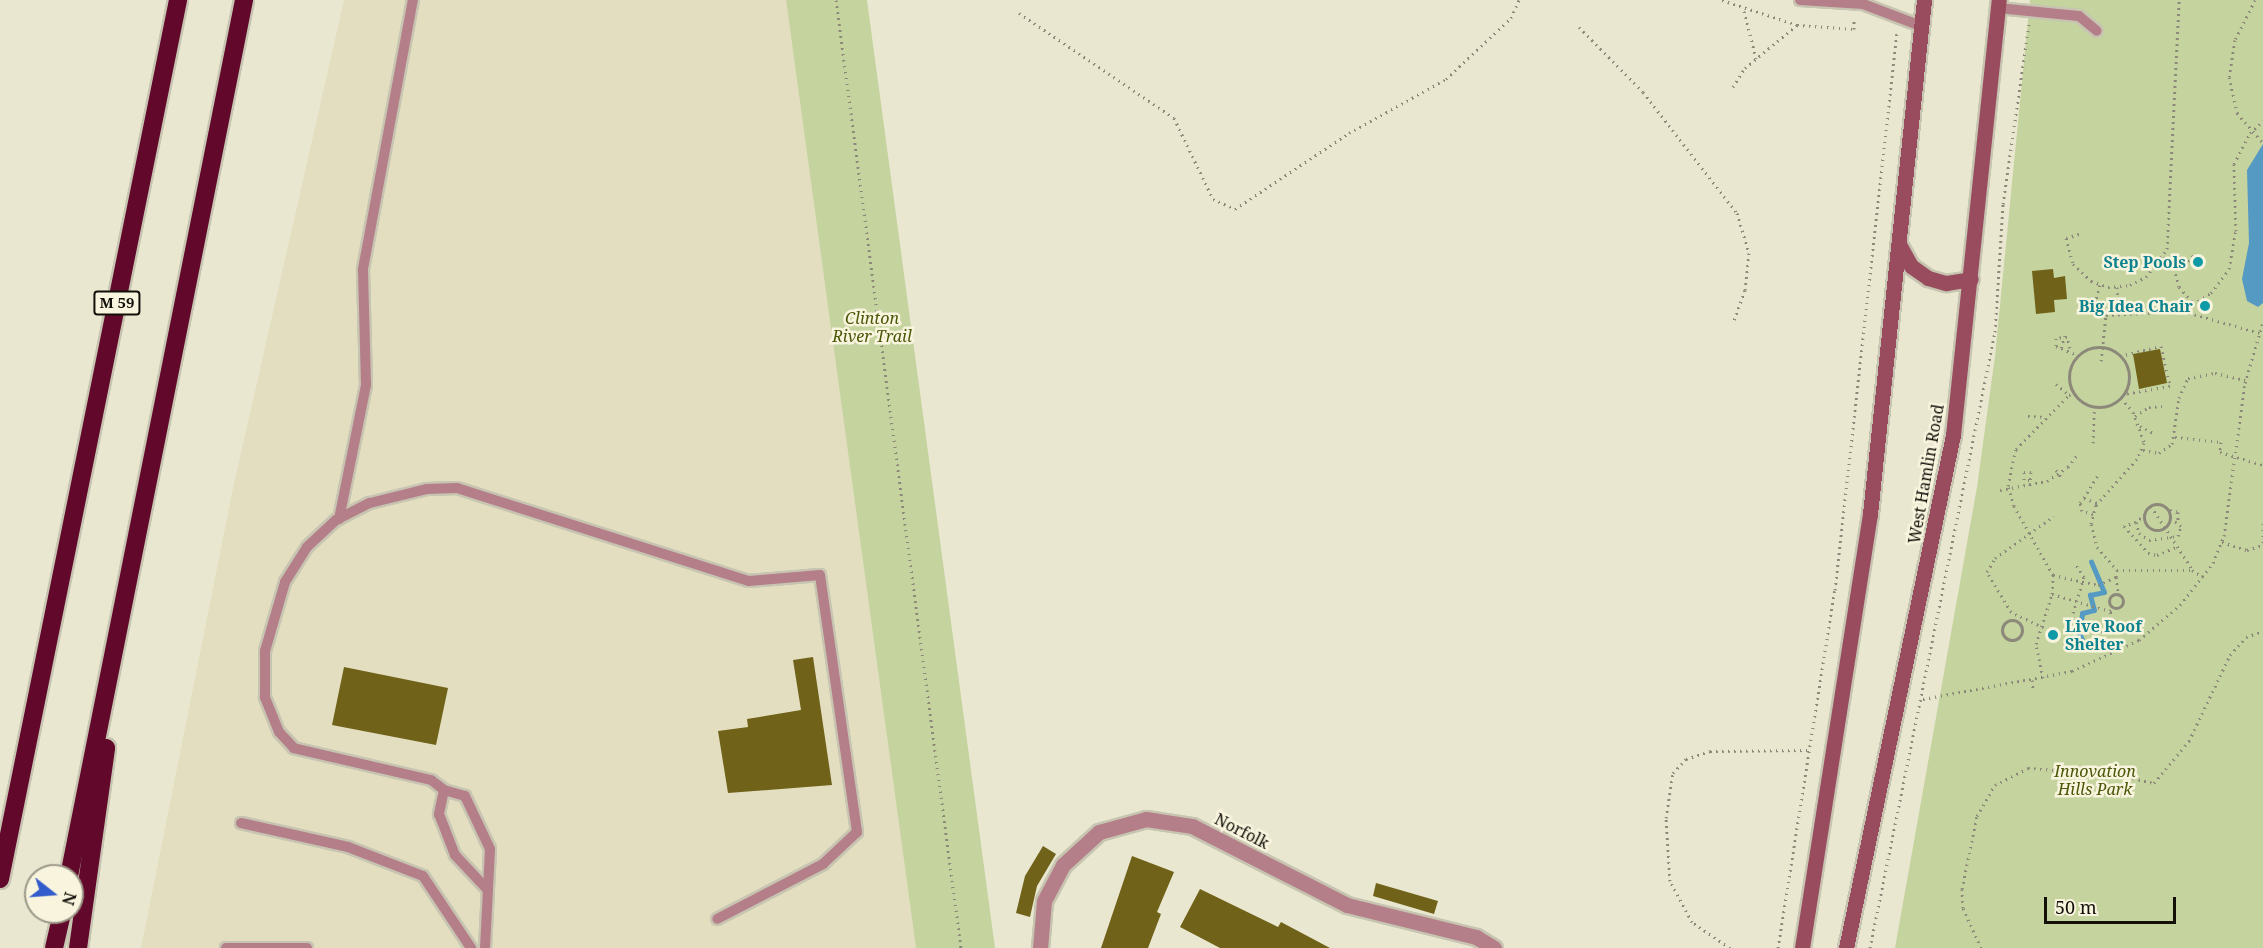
<!DOCTYPE html>
<style>
body{margin:0}
#map{position:relative;width:2263px;height:948px;overflow:hidden;background:#eae7d1;font-family:"Noto Serif",serif}
div>[style]{position:absolute}
.built>*{inset:0;background:#e3dec0}
.green>*{inset:0;background:#c5d39f}
.water>*{inset:0;background:#559ac3}
.stream>*{height:5px;margin:-2.5px;padding:0 2.5px;transform-origin:2.5px;border-radius:2.5px;background:#559ac3}
.building>*{inset:0;background:#706319}
.path>*{height:3px;margin-top:-1.5px;transform-origin:0;background:repeating-linear-gradient(90deg,#8c897a 0 1.5px,transparent 0 6px)}
.path>.ring{margin:-1.5px;padding:0;box-sizing:content-box;background:none;border:3px solid #8c897a;border-radius:50%}
.roads{filter:drop-shadow(2px 0 #c7c5b1) drop-shadow(-2px 0 #c7c5b1) drop-shadow(0 2px #c7c5b1) drop-shadow(0 -2px #c7c5b1)}
.lane>*{height:10px;margin:-5px;padding:0 5px;transform-origin:5px;border-radius:5px;background:#b57f89}
.street>*{height:15px;margin:-7.5px;padding:0 7.5px;transform-origin:7.5px;border-radius:7.5px;background:#b57f89}
.secondary>*{height:15px;margin:-7.5px;padding:0 7.5px;transform-origin:7.5px;border-radius:7.5px;background:#984c5e}
.highway>*{height:18px;margin:-9px;padding:0 9px;transform-origin:9px;border-radius:9px;background:#62082a}
.dots>*{width:16px;height:16px;translate:-50% -50%;box-sizing:border-box;border:3px solid #f8f4de;border-radius:50%}
span{translate:-50% -50%;white-space:nowrap;text-align:center;line-height:1.15;-webkit-text-stroke:5px #f8f4de;paint-order:stroke}
.shield-label span{padding:2px 4px;background:#f8f4de;border:2px solid;border-radius:4px;-webkit-text-stroke-width:0}
.shield-label{font-size:15px;color:#121009;font-weight:700}
.culture-label{font-size:16px;color:#0d838f;font-weight:700}
.right{translate:-100% -50%;text-align:right}
.left{translate:0 -50%;text-align:left}
.park-label{font-size:16px;color:#495707;font-style:italic}
.street-label{font-size:16px;color:#121009}
.north{position:absolute;left:24px;top:864px;width:60px;height:60px;box-sizing:border-box;background:#f8f4de;border:2px solid #9c9989;border-radius:50%;rotate:107deg;font-size:16px;font-weight:700;line-height:24px;text-align:center;color:#121009}
.north::after{content:'';display:block;margin:auto;width:21px;height:27px;background:#325bcb;clip-path:polygon(50% 0,100% 100%,50% 72%,0 100%)}
.scale{position:absolute;left:2044px;top:897px;width:132px;height:27px;box-sizing:border-box;border:3px solid #121009;border-top:0;padding-left:8px;font-size:18px;line-height:21px;white-space:nowrap;color:#121009;-webkit-text-stroke:4px #f8f4de;paint-order:stroke}
</style>
<div id="map">
<div class="built">
<i style="clip-path:polygon(344px 0,786px 0,916px 948px,141px 948px,233px 488px)"></i>
</div>
<div class="green">
<i style="clip-path:polygon(786px 0,867px 0,995px 948px,916px 948px)"></i>
<i style="clip-path:polygon(2030px 0,2263px 0,2263px 948px,1895px 948px,1977px 487px,1995px 356px)"></i>
</div>
<div class="water">
<i style="clip-path:polygon(2263px 144px,2263px 303px,2258px 307px,2247px 301px,2242px 279px,2249px 243px,2247px 170px)"></i>
</div>
<div class="stream">
<i style="left:2084px;top:644px;width:12px;rotate:-114deg"></i>
<i style="left:2079px;top:633px;width:20px;rotate:-81deg"></i>
<i style="left:2082px;top:613px;width:12px;rotate:-14deg"></i>
<i style="left:2094px;top:610px;width:16px;rotate:-105deg"></i>
<i style="left:2090px;top:595px;width:14px;rotate:-12deg"></i>
<i style="left:2104px;top:592px;width:33px;rotate:-113deg"></i>
</div>
<div class="building">
<i style="clip-path:polygon(2053px 269px,2054px 278px,2065px 276px,2067px 299px,2054px 300px,2055px 312px,2036px 314px,2032px 271px)"></i>
<i style="clip-path:polygon(2160px 349px,2167px 383px,2139px 389px,2133px 354px)"></i>
<i style="clip-path:polygon(813px 657px,832px 785px,728px 793px,718px 731px,748px 727px,747px 719px,801px 710px,793px 660px)"></i>
<i style="clip-path:polygon(344px 667px,448px 688px,436px 745px,332px 725px)"></i>
<i style="clip-path:polygon(1043px 846px,1056px 854px,1037px 886px,1030px 917px,1016px 913px,1025px 876px)"></i>
<i style="clip-path:polygon(1132px 856px,1174px 872px,1157px 912px,1161px 914px,1148px 948px,1101px 948px)"></i>
<i style="clip-path:polygon(1376px 883px,1438px 901px,1434px 914px,1373px 896px)"></i>
<i style="clip-path:polygon(1200px 889px,1278px 927px,1281px 922px,1330px 948px,1220px 948px,1180px 927px)"></i>
</div>
<div class="path">
<i style="left:836px;top:0;width:956px;rotate:82.49deg"></i>
<i style="left:1722px;top:0;width:79px;rotate:18.4deg"></i>
<i style="left:1797px;top:25px;width:57px;rotate:4deg"></i>
<i style="left:1854px;top:29px;width:11px;rotate:-90deg"></i>
<i style="left:2255px;top:0;width:45px;rotate:116.6deg"></i>
<i style="left:2235px;top:40px;width:37px;rotate:99deg"></i>
<i style="left:2229px;top:77px;width:37px;rotate:77deg"></i>
<i style="left:2237px;top:113px;width:40px;rotate:49deg"></i>
<i style="left:1744px;top:11px;width:49px;rotate:75.7deg"></i>
<i style="left:1019px;top:13px;width:187px;rotate:34.1deg"></i>
<i style="left:1174px;top:118px;width:90px;rotate:64.3deg"></i>
<i style="left:1213px;top:199px;width:24px;rotate:24deg"></i>
<i style="left:1235px;top:209px;width:137px;rotate:-33.7deg"></i>
<i style="left:1349px;top:133px;width:111px;rotate:-29.1deg"></i>
<i style="left:1446px;top:79px;width:89px;rotate:-43.2deg"></i>
<i style="left:1511px;top:18px;width:20px;rotate:-66deg"></i>
<i style="left:1579px;top:27px;width:91px;rotate:45.4deg"></i>
<i style="left:1643px;top:92px;width:153px;rotate:52.2deg"></i>
<i style="left:1737px;top:213px;width:42px;rotate:73.3deg"></i>
<i style="left:1749px;top:253px;width:37px;rotate:96deg"></i>
<i style="left:1745px;top:290px;width:32px;rotate:110deg"></i>
<i style="left:1733px;top:87px;width:22px;rotate:-58deg"></i>
<i style="left:1745px;top:68px;width:67px;rotate:-39.6deg"></i>
<i style="left:2079px;top:234px;width:14px;rotate:163deg"></i>
<i style="left:2066px;top:238px;width:27px;rotate:75deg"></i>
<i style="left:2073px;top:264px;width:25px;rotate:43deg"></i>
<i style="left:2091px;top:281px;width:18px;rotate:19deg"></i>
<i style="left:2108px;top:287px;width:22px;rotate:-5deg"></i>
<i style="left:2130px;top:285px;width:18px;rotate:-27deg"></i>
<i style="left:2146px;top:277px;width:35px;rotate:-53deg"></i>
<i style="left:2167px;top:249px;width:249px;rotate:-87.2deg"></i>
<i style="left:2163px;top:257px;width:16px;rotate:45deg"></i>
<i style="left:2174px;top:268px;width:20px;rotate:75deg"></i>
<i style="left:2179px;top:287px;width:24px;rotate:48deg"></i>
<i style="left:2188px;top:261px;width:8px;rotate:-45deg"></i>
<i style="left:2100px;top:285px;width:24px;rotate:105deg"></i>
<i style="left:2094px;top:308px;width:14px;rotate:30deg"></i>
<i style="left:2106px;top:315px;width:77px;rotate:-3deg"></i>
<i style="left:2183px;top:311px;width:83px;rotate:16deg"></i>
<i style="left:2117px;top:287px;width:28px;rotate:88deg"></i>
<i style="left:2183px;top:311px;width:33px;rotate:-33deg"></i>
<i style="left:2211px;top:293px;width:30px;rotate:-53deg"></i>
<i style="left:2229px;top:269px;width:39px;rotate:-80deg"></i>
<i style="left:2236px;top:231px;width:67px;rotate:-91.7deg"></i>
<i style="left:2234px;top:164px;width:35px;rotate:-63deg"></i>
<i style="left:2250px;top:133px;width:18px;rotate:-43deg"></i>
<i class="ring" style="left:2069px;top:347px;width:57px;height:57px"></i>
<i style="left:2061px;top:348px;width:13px;rotate:-72deg"></i>
<i style="left:2070px;top:348px;width:11px;rotate:-105deg"></i>
<i style="left:2067px;top:337px;width:11px;rotate:175deg"></i>
<i style="left:2056px;top:338px;width:8px;rotate:90deg"></i>
<i style="left:2056px;top:346px;width:25px;rotate:23deg"></i>
<i style="left:2120px;top:356px;width:42px;rotate:-13.7deg"></i>
<i style="left:2161px;top:346px;width:41px;rotate:77.3deg"></i>
<i style="left:2170px;top:386px;width:47px;rotate:170.1deg"></i>
<i style="left:2101px;top:361px;width:46px;rotate:-83.8deg"></i>
<i style="left:2056px;top:384px;width:17px;rotate:40deg"></i>
<i style="left:2069px;top:395px;width:5px;rotate:-22deg"></i>
<i style="left:2121px;top:398px;width:18px;rotate:49deg"></i>
<i style="left:2133px;top:412px;width:33px;rotate:70deg"></i>
<i style="left:2144px;top:443px;width:17px;rotate:114deg"></i>
<i style="left:2137px;top:459px;width:62px;rotate:131.7deg"></i>
<i style="left:2096px;top:505px;width:20px;rotate:105deg"></i>
<i style="left:2091px;top:524px;width:24px;rotate:75deg"></i>
<i style="left:2097px;top:547px;width:30px;rotate:49deg"></i>
<i style="left:2117px;top:570px;width:75px"></i>
<i style="left:2192px;top:570px;width:13px;rotate:32deg"></i>
<i style="left:2028px;top:416px;width:16px;rotate:4deg"></i>
<i style="left:2135px;top:416px;width:17px;rotate:-33deg"></i>
<i style="left:2149px;top:407px;width:13px;rotate:-4deg"></i>
<i style="left:2140px;top:426px;width:17px;rotate:28deg"></i>
<i style="left:2175px;top:437px;width:46px;rotate:6.2deg"></i>
<i style="left:2221px;top:442px;width:10px;rotate:96deg"></i>
<i style="left:2093px;top:443px;width:36px;rotate:-88deg"></i>
<i style="left:2143px;top:450px;width:16px;rotate:11deg"></i>
<i style="left:2159px;top:453px;width:16px;rotate:-35deg"></i>
<i style="left:2172px;top:444px;width:47px;rotate:-81.3deg"></i>
<i style="left:2179px;top:398px;width:22px;rotate:-66deg"></i>
<i style="left:2188px;top:378px;width:27px;rotate:-10deg"></i>
<i style="left:2215px;top:373px;width:31px;rotate:13deg"></i>
<i style="left:2220px;top:452px;width:45px;rotate:16.8deg"></i>
<i style="left:2056px;top:470px;width:9px;rotate:54deg"></i>
<i style="left:2029px;top:480px;width:5px;rotate:180deg"></i>
<i style="left:2024px;top:480px;width:8px;rotate:-90deg"></i>
<i style="left:2024px;top:472px;width:7px"></i>
<i style="left:2031px;top:472px;width:14px;rotate:94deg"></i>
<i style="left:2000px;top:490px;width:48px;rotate:-10.8deg"></i>
<i style="left:2047px;top:481px;width:25px;rotate:-34deg"></i>
<i style="left:2068px;top:467px;width:15px;rotate:-53deg"></i>
<i style="left:2084px;top:498px;width:26px;rotate:-59deg"></i>
<i class="ring" style="left:2144px;top:504px;width:23px;height:23px"></i>
<i style="left:2151px;top:506px;width:75px;rotate:56.9deg"></i>
<i style="left:2170px;top:510px;width:8px;rotate:14deg"></i>
<i style="left:2178px;top:512px;width:10px;rotate:90deg"></i>
<i style="left:2093px;top:514px;width:11px;rotate:-165deg"></i>
<i style="left:2082px;top:511px;width:8px;rotate:-104deg"></i>
<i style="left:2080px;top:503px;width:6px;rotate:-51deg"></i>
<i style="left:2084px;top:498px;width:14px;rotate:21deg"></i>
<i style="left:2145px;top:514px;width:12px;rotate:138deg"></i>
<i style="left:2136px;top:522px;width:11px;rotate:75deg"></i>
<i style="left:2139px;top:533px;width:12px;rotate:35deg"></i>
<i style="left:2149px;top:540px;width:29px;rotate:-8deg"></i>
<i style="left:2178px;top:536px;width:10px;rotate:-73deg"></i>
<i style="left:2181px;top:526px;width:15px;rotate:-143deg"></i>
<i style="left:2136px;top:522px;width:13px;rotate:162deg"></i>
<i style="left:2124px;top:526px;width:36px;rotate:48deg"></i>
<i style="left:2148px;top:553px;width:9px;rotate:13deg"></i>
<i style="left:2157px;top:555px;width:21px;rotate:-23deg"></i>
<i style="left:2263px;top:523px;width:21px;rotate:90deg"></i>
<i style="left:2222px;top:542px;width:26px;rotate:18deg"></i>
<i style="left:2247px;top:550px;width:17px;rotate:-17deg"></i>
<i style="left:2053px;top:575px;width:46px;rotate:12.5deg"></i>
<i style="left:2098px;top:585px;width:20px;rotate:-24deg"></i>
<i style="left:2116px;top:577px;width:7px;rotate:-82deg"></i>
<i style="left:2116px;top:577px;width:17px;rotate:83deg"></i>
<i style="left:2052px;top:594px;width:60px;rotate:16.3deg"></i>
<i style="left:2110px;top:611px;width:5px;rotate:-53deg"></i>
<i class="ring" style="left:2109px;top:594px;width:11px;height:11px"></i>
<i style="left:2073px;top:613px;width:38px;rotate:-73deg"></i>
<i style="left:2084px;top:577px;width:17px;rotate:-123deg"></i>
<i class="ring" style="left:2002px;top:620px;width:17px;height:17px"></i>
<i style="left:2049px;top:630px;width:42px;rotate:-154.7deg"></i>
<i style="left:2011px;top:612px;width:47px;rotate:-121deg"></i>
<i style="left:1987px;top:572px;width:16px;rotate:-60deg"></i>
<i style="left:1995px;top:558px;width:72px;rotate:-35.4deg"></i>
<i style="left:2101px;top:632px;width:18px;rotate:-47deg"></i>
<i style="left:2113px;top:619px;width:9px;rotate:-111deg"></i>
<i style="left:2043px;top:678px;width:35px;rotate:-102deg"></i>
<i style="left:2036px;top:644px;width:52px;rotate:-72.3deg"></i>
<i style="left:2052px;top:594px;width:19px;rotate:-87deg"></i>
<i style="left:2053px;top:575px;width:79px;rotate:-119.5deg"></i>
<i style="left:2014px;top:506px;width:21px;rotate:-107deg"></i>
<i style="left:2008px;top:486px;width:38px;rotate:-78deg"></i>
<i style="left:2016px;top:449px;width:76px;rotate:-45.5deg"></i>
<i style="left:2032px;top:680px;width:9px;rotate:84deg"></i>
<i style="left:1923px;top:699px;width:152px;rotate:-10.6deg"></i>
<i style="left:2072px;top:671px;width:74px;rotate:-24.8deg"></i>
<i style="left:2139px;top:640px;width:54px;rotate:-40.5deg"></i>
<i style="left:2180px;top:605px;width:53px;rotate:-51.8deg"></i>
<i style="left:2213px;top:563px;width:29px;rotate:-68deg"></i>
<i style="left:2224px;top:536px;width:154px;rotate:-82.2deg"></i>
<i style="left:2245px;top:383px;width:64px;rotate:-73.6deg"></i>
<i style="left:1730px;top:948px;width:46px;rotate:-145.6deg"></i>
<i style="left:1692px;top:922px;width:47px;rotate:-118.2deg"></i>
<i style="left:1670px;top:881px;width:63px;rotate:-93.6deg"></i>
<i style="left:1666px;top:818px;width:46px;rotate:-81.2deg"></i>
<i style="left:1673px;top:773px;width:19px;rotate:-47deg"></i>
<i style="left:1686px;top:759px;width:25px;rotate:-18deg"></i>
<i style="left:1710px;top:751px;width:100px;rotate:-0.6deg"></i>
<i style="left:1778px;top:948px;width:363px;rotate:-81deg"></i>
<i style="left:1835px;top:590px;width:561px;rotate:-83.66deg"></i>
<i style="left:1870px;top:948px;width:629px;rotate:-78.53deg"></i>
<i style="left:1995px;top:332px;width:128px;rotate:-86.4deg"></i>
<i style="left:2003px;top:204px;width:183px;rotate:-81.8deg"></i>
<i style="left:1981px;top:948px;width:44px;rotate:-114.2deg"></i>
<i style="left:1963px;top:908px;width:19px;rotate:-93deg"></i>
<i style="left:1962px;top:889px;width:75px;rotate:-78.4deg"></i>
<i style="left:1977px;top:816px;width:36px;rotate:-60deg"></i>
<i style="left:1995px;top:785px;width:37px;rotate:-27deg"></i>
<i style="left:2028px;top:768px;width:93px;rotate:4.3deg"></i>
<i style="left:2121px;top:775px;width:34px;rotate:14deg"></i>
<i style="left:2154px;top:783px;width:55px;rotate:-50.2deg"></i>
<i style="left:2189px;top:741px;width:95px;rotate:-64.5deg"></i>
<i style="left:2230px;top:655px;width:24px;rotate:-48deg"></i>
<i style="left:2246px;top:637px;width:18px;rotate:-19deg"></i>
</div>
<div class="roads">
<div class="lane">
<i style="left:1800px;top:0;width:63px;rotate:3.6deg"></i>
<i style="left:1863px;top:4px;width:62px;rotate:20.8deg"></i>
<i style="left:1998px;top:8px;width:81px;rotate:5.6deg"></i>
<i style="left:2079px;top:16px;width:23px;rotate:40deg"></i>
<i style="left:339px;top:519px;width:137px;rotate:-78.6deg"></i>
<i style="left:366px;top:385px;width:116px;rotate:-91.5deg"></i>
<i style="left:363px;top:269px;width:274px;rotate:-79.5deg"></i>
<i style="left:444px;top:790px;width:16px;rotate:-142deg"></i>
<i style="left:431px;top:780px;width:141px;rotate:-166.9deg"></i>
<i style="left:294px;top:748px;width:22px;rotate:-133deg"></i>
<i style="left:279px;top:732px;width:38px;rotate:-112deg"></i>
<i style="left:265px;top:697px;width:46px;rotate:-90deg"></i>
<i style="left:265px;top:651px;width:72px;rotate:-73.8deg"></i>
<i style="left:285px;top:582px;width:41px;rotate:-57.8deg"></i>
<i style="left:307px;top:547px;width:40px;rotate:-43deg"></i>
<i style="left:336px;top:520px;width:38px;rotate:-27deg"></i>
<i style="left:370px;top:503px;width:59px;rotate:-13.8deg"></i>
<i style="left:427px;top:489px;width:30px;rotate:-2deg"></i>
<i style="left:457px;top:488px;width:306px;rotate:17.7deg"></i>
<i style="left:749px;top:581px;width:71px;rotate:-4.8deg"></i>
<i style="left:820px;top:575px;width:260px;rotate:81.8deg"></i>
<i style="left:857px;top:832px;width:47px;rotate:136.7deg"></i>
<i style="left:823px;top:864px;width:119px;rotate:152.6deg"></i>
<i style="left:241px;top:823px;width:110px;rotate:12.6deg"></i>
<i style="left:348px;top:847px;width:80px;rotate:21.1deg"></i>
<i style="left:423px;top:876px;width:87px;rotate:56.3deg"></i>
<i style="left:226px;top:948px;width:81px"></i>
<i style="left:485px;top:948px;width:99px;rotate:-87.1deg"></i>
<i style="left:490px;top:849px;width:59px;rotate:-115.3deg"></i>
<i style="left:465px;top:796px;width:22px;rotate:-164deg"></i>
<i style="left:444px;top:790px;width:25px;rotate:102deg"></i>
<i style="left:439px;top:814px;width:44px;rotate:68.7deg"></i>
<i style="left:455px;top:855px;width:45px;rotate:46.8deg"></i>
</div>
<div class="street">
<i style="left:1040px;top:948px;width:47px;rotate:-85.1deg"></i>
<i style="left:1044px;top:901px;width:41px;rotate:-62.2deg"></i>
<i style="left:1063px;top:865px;width:49px;rotate:-42.5deg"></i>
<i style="left:1099px;top:832px;width:49px;rotate:-15.5deg"></i>
<i style="left:1146px;top:819px;width:47px;rotate:8.7deg"></i>
<i style="left:1192px;top:826px;width:174px;rotate:27deg"></i>
<i style="left:1347px;top:905px;width:133px;rotate:13.9deg"></i>
<i style="left:1476px;top:937px;width:21px;rotate:31deg"></i>
</div>
<div class="secondary">
<i style="left:1900px;top:246px;width:23px;rotate:61deg"></i>
<i style="left:1911px;top:266px;width:21px;rotate:35deg"></i>
<i style="left:1928px;top:278px;width:19px;rotate:16deg"></i>
<i style="left:1946px;top:283px;width:25px;rotate:-9deg"></i>
<i style="left:1802px;top:948px;width:439px;rotate:-81.1deg"></i>
<i style="left:1870px;top:514px;width:517px;rotate:-84deg"></i>
<i style="left:1846px;top:948px;width:524px;rotate:-78.22deg"></i>
<i style="left:1953px;top:435px;width:437px;rotate:-84deg"></i>
</div>
<div class="highway">
<i style="left:69px;top:876px;width:893px;rotate:-78.7deg"></i>
<i style="left:0;top:879px;width:897px;rotate:-78.55deg"></i>
<i style="left:54px;top:948px;width:37px;rotate:-77deg"></i>
<i style="left:78px;top:948px;width:202px;rotate:-82deg"></i>
</div>
</div>
<div class="dots">
<i style="left:2198px;top:262px;background:#0f9aa8"></i>
<i style="left:2205px;top:306px;background:#0f9aa8"></i>
<i style="left:2053px;top:635px;background:#0f9aa8"></i>
</div>
<div class="shield-label">
<span style="left:117px;top:303px">M 59</span>
</div>
<div class="culture-label">
<span class="right" style="left:2186px;top:262px">Step Pools</span>
<span class="right" style="left:2193px;top:306px">Big Idea Chair</span>
<span class="left" style="left:2065px;top:635px">Live Roof<br>Shelter</span>
</div>
<div class="park-label">
<span style="left:872px;top:327px">Clinton<br>River Trail</span>
<span style="left:2095px;top:780px">Innovation<br>Hills Park</span>
</div>
<div class="street-label">
<span style="left:1926px;top:474px;rotate:-80deg">West Hamlin Road</span>
<span style="left:1242px;top:831px;rotate:27deg">Norfolk</span>
</div>
<div class="north">N</div>
<div class="scale">50 m</div>
</div>
